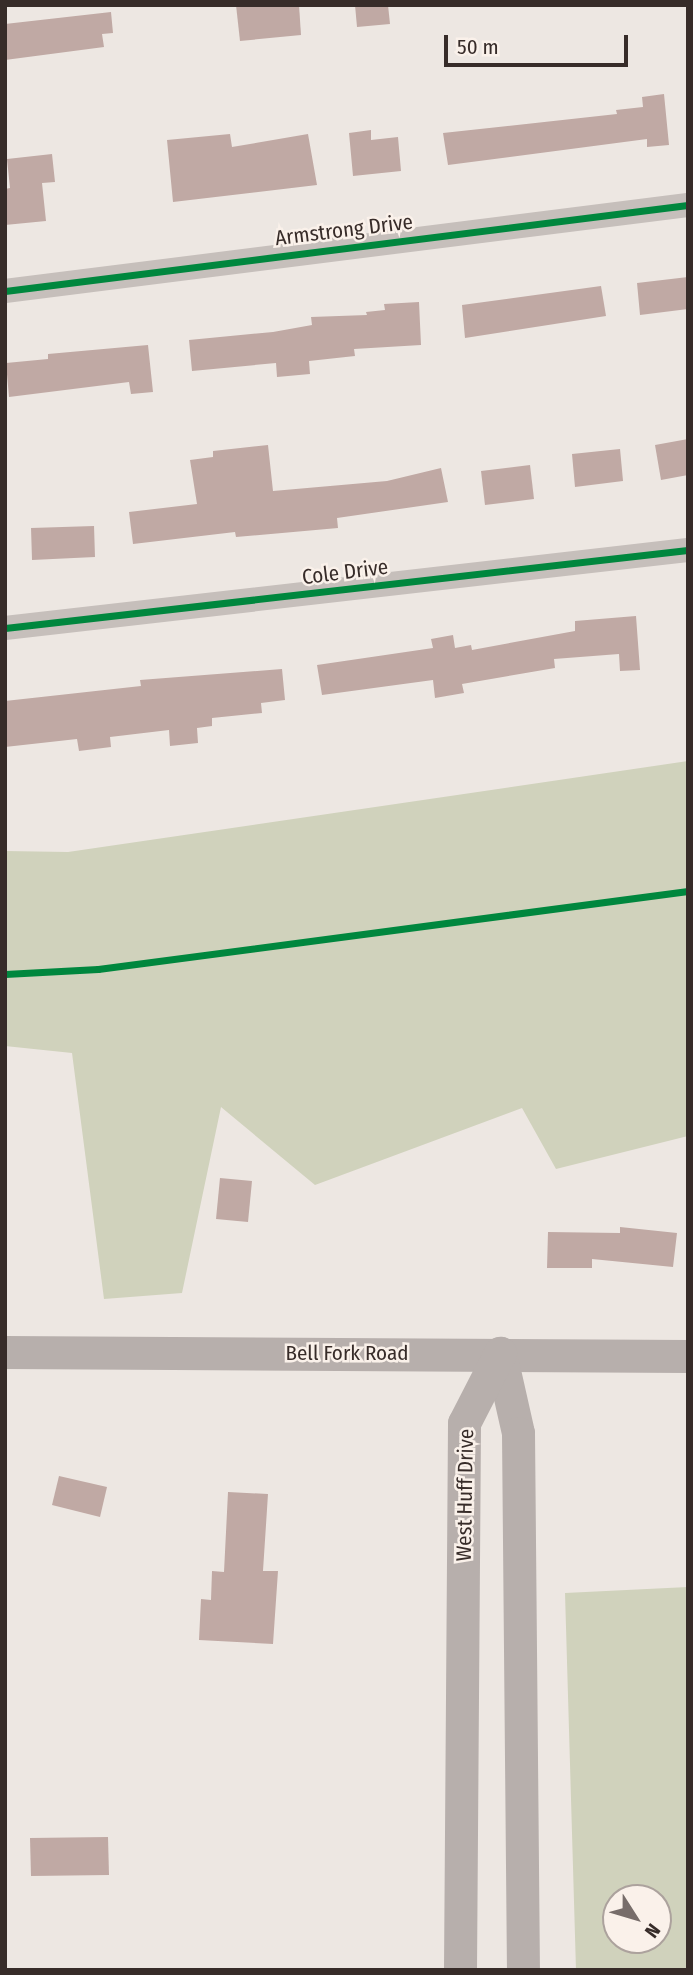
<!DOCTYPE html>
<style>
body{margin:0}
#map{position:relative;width:693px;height:1975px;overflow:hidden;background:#ede7e2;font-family:"Fira Sans Condensed",sans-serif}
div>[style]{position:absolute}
.green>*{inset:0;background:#d0d2bc}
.building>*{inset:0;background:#c0a9a4}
.street>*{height:24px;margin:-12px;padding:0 12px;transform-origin:12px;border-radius:12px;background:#c6bfbb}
.secondary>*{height:33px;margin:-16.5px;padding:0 16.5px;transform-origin:16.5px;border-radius:16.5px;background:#b7afac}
.cycleway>*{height:7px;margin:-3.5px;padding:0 3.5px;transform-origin:3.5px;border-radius:3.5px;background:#00873e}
span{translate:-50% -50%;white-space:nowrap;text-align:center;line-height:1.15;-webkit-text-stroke:5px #faf1ea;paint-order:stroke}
.street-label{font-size:21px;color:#372c29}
.frame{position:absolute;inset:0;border:7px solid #372c29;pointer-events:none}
.north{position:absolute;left:602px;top:1884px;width:70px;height:70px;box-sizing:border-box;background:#faf1ea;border:2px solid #aca29d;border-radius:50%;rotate:127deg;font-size:19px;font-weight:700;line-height:28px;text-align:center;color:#372c29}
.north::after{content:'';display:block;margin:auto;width:24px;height:32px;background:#776d6a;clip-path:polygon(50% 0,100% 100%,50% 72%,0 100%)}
.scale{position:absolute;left:444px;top:35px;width:184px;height:32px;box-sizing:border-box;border:4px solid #372c29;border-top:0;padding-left:9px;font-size:21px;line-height:24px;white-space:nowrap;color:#372c29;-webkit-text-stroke:5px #faf1ea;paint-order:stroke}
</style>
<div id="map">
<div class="green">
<i style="clip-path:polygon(688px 761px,688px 1136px,556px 1169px,522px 1108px,315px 1185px,221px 1107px,182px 1293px,104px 1299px,72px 1053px,5px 1046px,5px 851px,68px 852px)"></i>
<i style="clip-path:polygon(evenodd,688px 1587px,688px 1970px,576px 1970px,565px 1593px,688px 1587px,616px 1898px,658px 1898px,658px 1940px,616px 1940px,616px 1898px)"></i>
</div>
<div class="building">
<i style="clip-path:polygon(236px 5px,299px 5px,301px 35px,240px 41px)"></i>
<i style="clip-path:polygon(355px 5px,388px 5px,390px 24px,357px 27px)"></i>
<i style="clip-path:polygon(111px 12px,113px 33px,102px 34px,104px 47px,5px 60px,5px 24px)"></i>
<i style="clip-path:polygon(664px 94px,669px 145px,647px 147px,647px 139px,448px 165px,443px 133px,617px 114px,616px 110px,643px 107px,642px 97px)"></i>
<i style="clip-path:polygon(371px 130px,371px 140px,398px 137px,401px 171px,353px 176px,349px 133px)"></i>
<i style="clip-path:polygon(230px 134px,232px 147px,308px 134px,317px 185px,173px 202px,167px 140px)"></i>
<i style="clip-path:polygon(52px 154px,55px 182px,42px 183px,46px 221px,5px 225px,5px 189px,10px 188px,7px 159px)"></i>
<i style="clip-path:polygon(688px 277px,688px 309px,640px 315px,637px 283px)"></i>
<i style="clip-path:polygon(601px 286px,606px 316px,465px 338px,462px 305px)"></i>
<i style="clip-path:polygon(419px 302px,421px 345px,354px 349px,355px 356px,309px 361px,310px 374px,277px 377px,276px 363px,192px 371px,189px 340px,273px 332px,312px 325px,311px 317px,367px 315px,366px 312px,385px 310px,384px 304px)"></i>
<i style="clip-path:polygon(148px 345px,153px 392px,131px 394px,129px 382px,9px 397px,6px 363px,48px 359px,48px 354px)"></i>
<i style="clip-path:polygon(688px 439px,688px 475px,661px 480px,655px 445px)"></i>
<i style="clip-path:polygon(268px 445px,273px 491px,387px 481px,441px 468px,448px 502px,337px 518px,338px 528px,236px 537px,235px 532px,133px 544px,129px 512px,197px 504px,190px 460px,213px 457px,213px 451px)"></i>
<i style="clip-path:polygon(620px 449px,623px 481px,575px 487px,572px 454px)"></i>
<i style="clip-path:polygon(530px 465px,534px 499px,485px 505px,481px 471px)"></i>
<i style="clip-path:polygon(94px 526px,95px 557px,32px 560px,31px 528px)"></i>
<i style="clip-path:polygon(636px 616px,640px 670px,620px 671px,619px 654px,554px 659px,555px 668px,462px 684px,464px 693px,435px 698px,433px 680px,322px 695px,317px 665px,433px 648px,431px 639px,453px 635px,455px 648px,471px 645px,472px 650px,575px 631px,575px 621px)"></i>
<i style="clip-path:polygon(282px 669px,285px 700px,261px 703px,262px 713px,212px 718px,212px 726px,197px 728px,198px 743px,170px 746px,169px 730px,110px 737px,111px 747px,79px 751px,77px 739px,5px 747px,5px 701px,141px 686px,140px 680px)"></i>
<i style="clip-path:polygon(220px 1178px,252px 1181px,248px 1222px,216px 1219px)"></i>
<i style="clip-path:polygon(620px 1227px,677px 1233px,673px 1267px,592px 1259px,592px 1268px,547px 1268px,548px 1232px,620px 1233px)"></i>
<i style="clip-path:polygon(59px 1476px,107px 1487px,100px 1517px,52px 1505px)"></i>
<i style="clip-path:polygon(228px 1492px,268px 1494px,263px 1571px,278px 1571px,273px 1644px,199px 1640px,201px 1599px,211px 1600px,212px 1571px,224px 1572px)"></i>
<i style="clip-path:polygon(108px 1837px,109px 1875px,31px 1876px,30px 1838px)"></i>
</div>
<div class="street">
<i style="left:5px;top:291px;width:688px;rotate:-7.18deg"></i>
<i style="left:5px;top:628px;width:687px;rotate:-6.52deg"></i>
</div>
<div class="secondary">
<i style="left:5px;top:1352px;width:683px;rotate:0.34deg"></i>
<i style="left:500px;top:1353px;width:82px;rotate:77.3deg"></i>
<i style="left:518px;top:1433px;width:537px;rotate:89.47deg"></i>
<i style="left:460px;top:1970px;width:547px;rotate:-89.58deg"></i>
<i style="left:464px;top:1423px;width:79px;rotate:-62.8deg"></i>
</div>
<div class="cycleway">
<i style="left:5px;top:291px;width:688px;rotate:-7.18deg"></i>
<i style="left:5px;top:628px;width:687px;rotate:-6.52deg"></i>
<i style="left:5px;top:974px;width:93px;rotate:-3.1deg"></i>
<i style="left:98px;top:969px;width:595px;rotate:-7.53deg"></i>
</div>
<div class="street-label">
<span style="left:344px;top:230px;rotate:-7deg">Armstrong Drive</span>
<span style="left:345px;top:572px;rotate:-7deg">Cole Drive</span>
<span style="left:347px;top:1353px">Bell Fork Road</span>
<span style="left:465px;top:1495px;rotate:-89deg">West Huff Drive</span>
</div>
<div class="frame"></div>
<div class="north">N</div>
<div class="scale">50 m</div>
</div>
